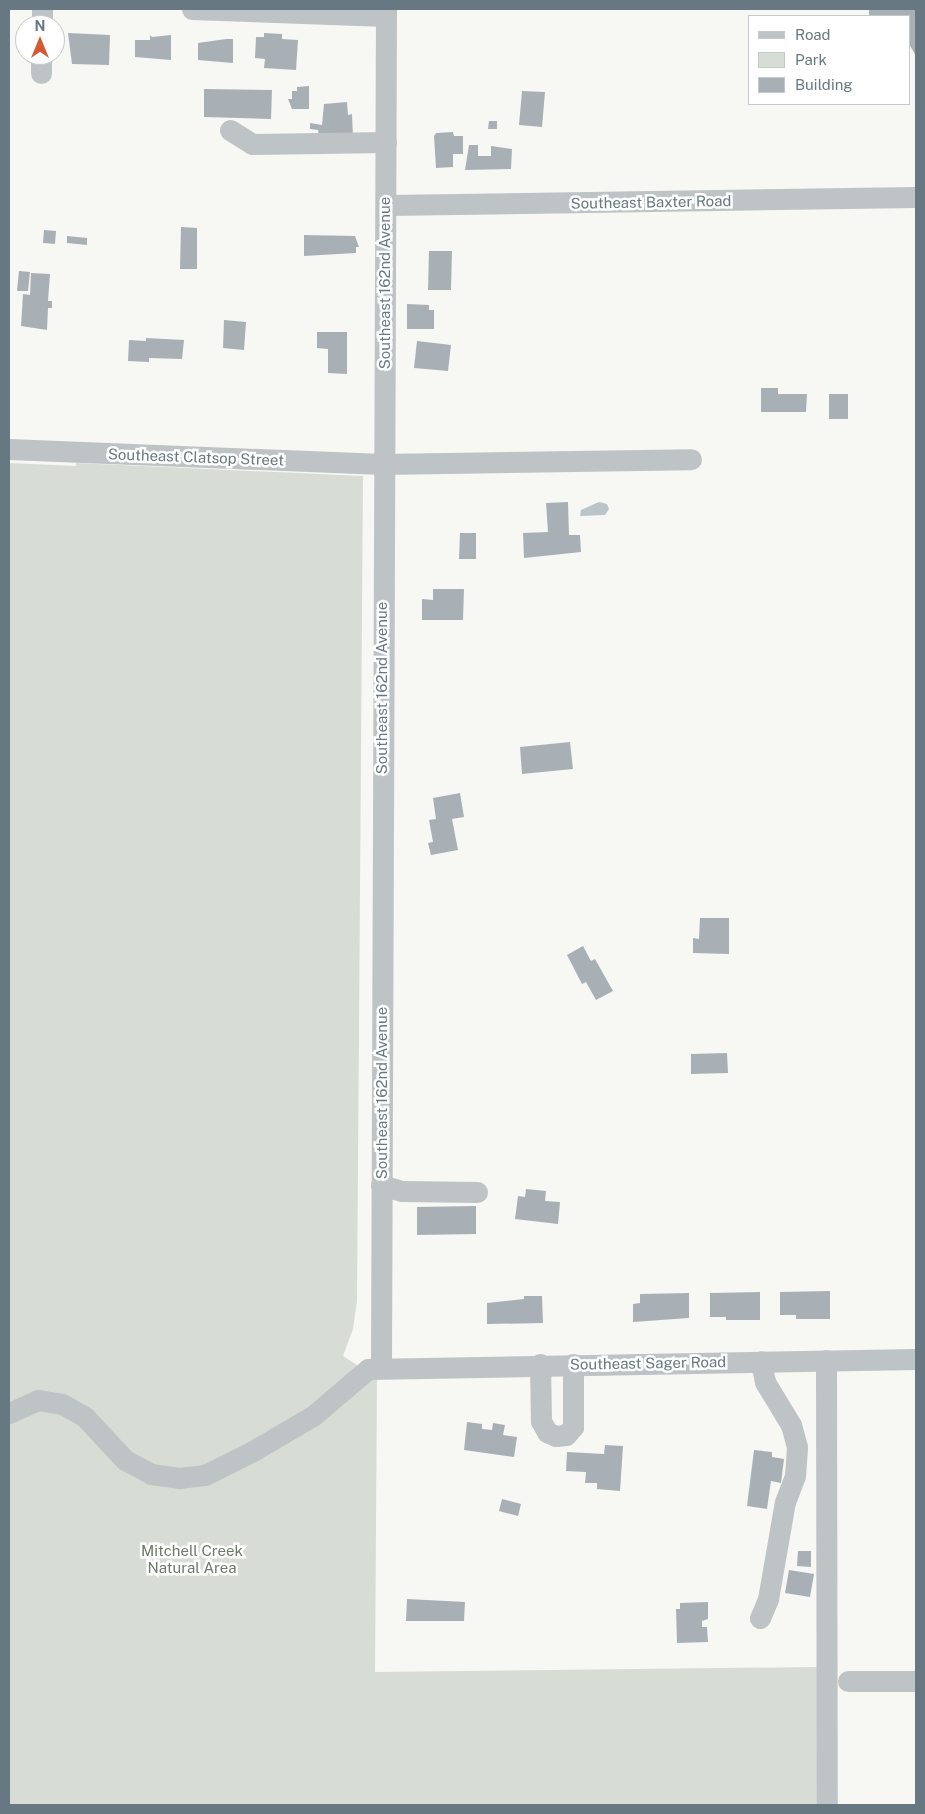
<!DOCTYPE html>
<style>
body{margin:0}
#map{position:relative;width:925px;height:1814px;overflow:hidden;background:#f7f7f4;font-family:"Public Sans",sans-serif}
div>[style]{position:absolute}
.green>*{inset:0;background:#d7dcd4}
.water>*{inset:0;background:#bac4c9}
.building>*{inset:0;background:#a8b0b5}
.minor>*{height:21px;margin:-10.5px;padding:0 10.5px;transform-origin:10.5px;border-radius:10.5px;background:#bec3c6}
span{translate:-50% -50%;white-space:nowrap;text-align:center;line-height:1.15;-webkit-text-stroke:5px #fff;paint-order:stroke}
.street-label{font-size:15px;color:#687883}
.park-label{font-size:15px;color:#6b7b67}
.frame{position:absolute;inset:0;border:10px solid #687883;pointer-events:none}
.legend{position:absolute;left:748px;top:15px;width:162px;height:90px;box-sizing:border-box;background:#fff;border:1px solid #c3c9cd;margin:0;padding:6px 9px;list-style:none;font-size:15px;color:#687883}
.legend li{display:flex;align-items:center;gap:10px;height:25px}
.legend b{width:25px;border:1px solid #c3c9cd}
.north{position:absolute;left:15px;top:15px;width:50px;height:50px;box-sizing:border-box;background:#fff;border:1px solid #c3c9cd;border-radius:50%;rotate:0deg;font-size:14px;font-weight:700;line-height:20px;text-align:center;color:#687883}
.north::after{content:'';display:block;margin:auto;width:18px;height:22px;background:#d75834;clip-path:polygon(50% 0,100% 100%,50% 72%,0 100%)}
</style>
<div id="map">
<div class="green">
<i style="clip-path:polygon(9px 463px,76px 466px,76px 463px,363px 476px,357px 1301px,353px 1329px,343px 1356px,377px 1378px,375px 1672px,818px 1667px,817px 1805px,9px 1805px)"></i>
</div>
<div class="water">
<i style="clip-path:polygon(599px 502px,607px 504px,609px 509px,605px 515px,580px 516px,581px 510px)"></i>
</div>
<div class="building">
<i style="clip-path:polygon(869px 9px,916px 10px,916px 56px,909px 44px,909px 16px,869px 16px)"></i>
<i style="clip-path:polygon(68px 33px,110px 35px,109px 65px,72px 64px)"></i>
<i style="clip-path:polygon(264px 33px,282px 34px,282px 39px,298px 40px,296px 70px,264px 68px,265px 59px,255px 58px,256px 37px,264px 37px)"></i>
<i style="clip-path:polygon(150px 35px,152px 37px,171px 35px,171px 60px,135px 57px,135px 40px,150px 40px)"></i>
<i style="clip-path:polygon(226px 39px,233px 39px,233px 63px,198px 60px,198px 43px)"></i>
<i style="clip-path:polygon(309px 86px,309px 109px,292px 109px,288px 99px,292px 99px,292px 91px,297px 91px,297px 87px)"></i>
<i style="clip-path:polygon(204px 89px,272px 90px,271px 119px,204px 117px)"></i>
<i style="clip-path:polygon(522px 91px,545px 92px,542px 127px,519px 125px)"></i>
<i style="clip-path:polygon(347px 102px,348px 115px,352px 114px,353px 137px,319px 136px,318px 130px,310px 129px,310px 123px,322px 125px,324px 104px)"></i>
<i style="clip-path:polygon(489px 121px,497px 121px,497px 129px,488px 129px)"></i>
<i style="clip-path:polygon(453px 132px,454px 136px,463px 136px,463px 154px,453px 154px,453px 167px,436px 168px,434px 136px,436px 133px)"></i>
<i style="clip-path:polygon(469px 145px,478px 145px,478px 156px,491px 156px,491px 146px,512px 149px,511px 169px,465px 170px)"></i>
<i style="clip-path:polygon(181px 227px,197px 228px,197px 269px,180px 269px)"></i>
<i style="clip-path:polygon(44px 230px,56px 231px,55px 244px,43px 243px)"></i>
<i style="clip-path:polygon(304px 235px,355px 236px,359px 247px,356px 247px,356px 253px,304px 256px)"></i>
<i style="clip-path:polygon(67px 236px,87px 238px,87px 245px,67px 243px)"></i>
<i style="clip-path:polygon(429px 251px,452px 251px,451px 290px,428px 290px)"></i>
<i style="clip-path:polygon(19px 271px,30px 272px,28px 291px,17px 291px)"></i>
<i style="clip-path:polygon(31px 273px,50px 274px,48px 301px,52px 301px,52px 308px,48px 308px,47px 330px,21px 326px,23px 294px,30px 295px)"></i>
<i style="clip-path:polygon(407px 304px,429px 305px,429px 310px,434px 310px,434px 329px,407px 329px)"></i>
<i style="clip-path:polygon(224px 320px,246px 322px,244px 350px,223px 348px)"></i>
<i style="clip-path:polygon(317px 332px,347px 332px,347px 374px,328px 373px,328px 349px,317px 348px)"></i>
<i style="clip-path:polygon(146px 338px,184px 340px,182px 359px,149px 358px,149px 362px,128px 361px,129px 340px,146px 341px)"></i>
<i style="clip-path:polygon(417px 341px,451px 345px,448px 371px,414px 368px)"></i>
<i style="clip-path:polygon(761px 388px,778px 388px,778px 394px,807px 394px,806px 412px,761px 412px)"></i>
<i style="clip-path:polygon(829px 394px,848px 394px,848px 419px,829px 419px)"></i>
<i style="clip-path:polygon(568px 502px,569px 535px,580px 535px,581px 552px,524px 558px,523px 533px,548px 532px,546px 503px)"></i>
<i style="clip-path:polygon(460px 533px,476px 533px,476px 559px,459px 559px)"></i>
<i style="clip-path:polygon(433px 589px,464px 589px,463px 620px,422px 620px,422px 599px,433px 600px)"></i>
<i style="clip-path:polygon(570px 742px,573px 769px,522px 774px,520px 747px)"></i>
<i style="clip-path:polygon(460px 793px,464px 817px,452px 819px,458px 850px,431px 855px,428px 843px,433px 842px,429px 820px,436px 819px,433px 798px)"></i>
<i style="clip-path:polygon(700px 918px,729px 918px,729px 954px,693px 953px,693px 938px,699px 939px)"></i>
<i style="clip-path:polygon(583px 946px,591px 961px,595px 959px,613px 991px,596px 1000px,586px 982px,582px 984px,567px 955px)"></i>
<i style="clip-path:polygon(727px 1053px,728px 1073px,691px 1074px,691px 1054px)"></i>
<i style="clip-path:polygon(526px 1189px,546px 1191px,545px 1201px,560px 1202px,558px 1224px,515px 1219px,518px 1196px,525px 1197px)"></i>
<i style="clip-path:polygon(476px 1206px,476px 1234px,417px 1235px,417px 1207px)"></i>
<i style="clip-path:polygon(830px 1291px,830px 1319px,796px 1319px,796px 1315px,780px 1315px,780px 1292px)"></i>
<i style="clip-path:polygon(760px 1292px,760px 1320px,726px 1320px,726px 1317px,710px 1317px,710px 1293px)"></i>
<i style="clip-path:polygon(689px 1293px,689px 1318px,633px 1322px,633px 1304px,640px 1303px,640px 1294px)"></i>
<i style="clip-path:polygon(524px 1296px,542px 1296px,543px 1323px,487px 1324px,487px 1303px,524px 1299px)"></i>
<i style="clip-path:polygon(467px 1422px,482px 1424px,482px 1429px,492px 1430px,493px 1423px,505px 1425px,503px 1435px,517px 1437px,514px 1457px,464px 1450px)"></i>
<i style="clip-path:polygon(605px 1445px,623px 1446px,620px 1491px,597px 1489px,597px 1483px,585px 1483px,586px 1472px,566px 1471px,567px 1452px,604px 1454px)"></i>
<i style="clip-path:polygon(754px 1450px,772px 1452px,772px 1457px,784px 1459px,781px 1483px,771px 1481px,767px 1509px,747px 1506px)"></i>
<i style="clip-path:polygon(502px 1499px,521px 1504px,518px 1516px,499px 1511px)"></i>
<i style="clip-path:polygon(798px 1551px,811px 1551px,811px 1567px,797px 1566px)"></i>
<i style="clip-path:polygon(789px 1570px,814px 1574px,810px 1597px,785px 1593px)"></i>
<i style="clip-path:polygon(407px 1599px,465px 1602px,464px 1621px,406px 1621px)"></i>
<i style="clip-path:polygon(708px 1602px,708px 1619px,702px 1621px,702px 1627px,707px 1627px,708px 1642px,677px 1643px,676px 1609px,680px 1609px,680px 1603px)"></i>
</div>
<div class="minor">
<i style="left:192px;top:9px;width:194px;rotate:2.1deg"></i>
<i style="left:42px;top:25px;width:16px;rotate:-90deg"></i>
<i style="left:41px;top:73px;width:18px;rotate:-90deg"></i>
<i style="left:230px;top:130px;width:26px;rotate:32deg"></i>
<i style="left:252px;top:144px;width:134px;rotate:-0.9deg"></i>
<i style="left:386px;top:205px;width:530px;rotate:-0.86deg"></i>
<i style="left:9px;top:449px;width:373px;rotate:2.3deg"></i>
<i style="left:382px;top:464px;width:309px;rotate:-0.9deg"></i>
<i style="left:381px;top:1185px;width:22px;rotate:16deg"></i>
<i style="left:402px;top:1191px;width:75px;rotate:0.8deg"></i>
<i style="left:826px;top:1360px;width:445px;rotate:89.9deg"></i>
<i style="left:540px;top:1364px;width:57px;rotate:89deg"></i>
<i style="left:541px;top:1421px;width:13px;rotate:61deg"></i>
<i style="left:547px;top:1432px;width:10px;rotate:24deg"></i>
<i style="left:556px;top:1436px;width:10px;rotate:-6deg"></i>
<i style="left:566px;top:1435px;width:11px;rotate:-49deg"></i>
<i style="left:573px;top:1427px;width:63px;rotate:-90deg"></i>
<i style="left:381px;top:1368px;width:1359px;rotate:-89.79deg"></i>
<i style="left:9px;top:1413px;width:32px;rotate:-24deg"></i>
<i style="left:38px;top:1400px;width:24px;rotate:9deg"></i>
<i style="left:62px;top:1404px;width:26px;rotate:29deg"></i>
<i style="left:85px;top:1417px;width:59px;rotate:47.1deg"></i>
<i style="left:125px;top:1460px;width:30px;rotate:28deg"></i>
<i style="left:151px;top:1474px;width:28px;rotate:8deg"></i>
<i style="left:179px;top:1478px;width:26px;rotate:-7deg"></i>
<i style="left:205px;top:1475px;width:54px;rotate:-26.6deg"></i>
<i style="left:253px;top:1451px;width:71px;rotate:-30.5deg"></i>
<i style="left:314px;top:1415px;width:71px;rotate:-40.4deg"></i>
<i style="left:368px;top:1369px;width:548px;rotate:-1.05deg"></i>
<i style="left:760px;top:1618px;width:21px;rotate:-67deg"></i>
<i style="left:768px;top:1599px;width:98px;rotate:-80.1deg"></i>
<i style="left:785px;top:1502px;width:28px;rotate:-69deg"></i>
<i style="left:795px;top:1476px;width:29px;rotate:-86deg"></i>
<i style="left:797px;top:1447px;width:23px;rotate:-105deg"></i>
<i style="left:791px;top:1425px;width:50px;rotate:-121.2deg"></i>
<i style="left:765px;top:1382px;width:21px;rotate:-101deg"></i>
<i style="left:848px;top:1681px;width:68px"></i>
</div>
<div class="street-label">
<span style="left:651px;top:202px;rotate:-1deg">Southeast Baxter Road</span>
<span style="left:385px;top:283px;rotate:-90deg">Southeast 162nd Avenue</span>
<span style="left:196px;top:457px;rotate:2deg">Southeast Clatsop Street</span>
<span style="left:382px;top:688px;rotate:-90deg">Southeast 162nd Avenue</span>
<span style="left:382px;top:1093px;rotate:-90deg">Southeast 162nd Avenue</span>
<span style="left:648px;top:1363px;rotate:-1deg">Southeast Sager Road</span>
</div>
<div class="park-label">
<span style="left:192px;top:1559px">Mitchell Creek<br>Natural Area</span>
</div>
<div class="frame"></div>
<ul class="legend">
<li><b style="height:6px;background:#bec3c6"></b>Road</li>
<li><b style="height:14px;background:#d7dcd4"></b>Park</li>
<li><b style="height:14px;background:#a8b0b5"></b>Building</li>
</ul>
<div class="north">N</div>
</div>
